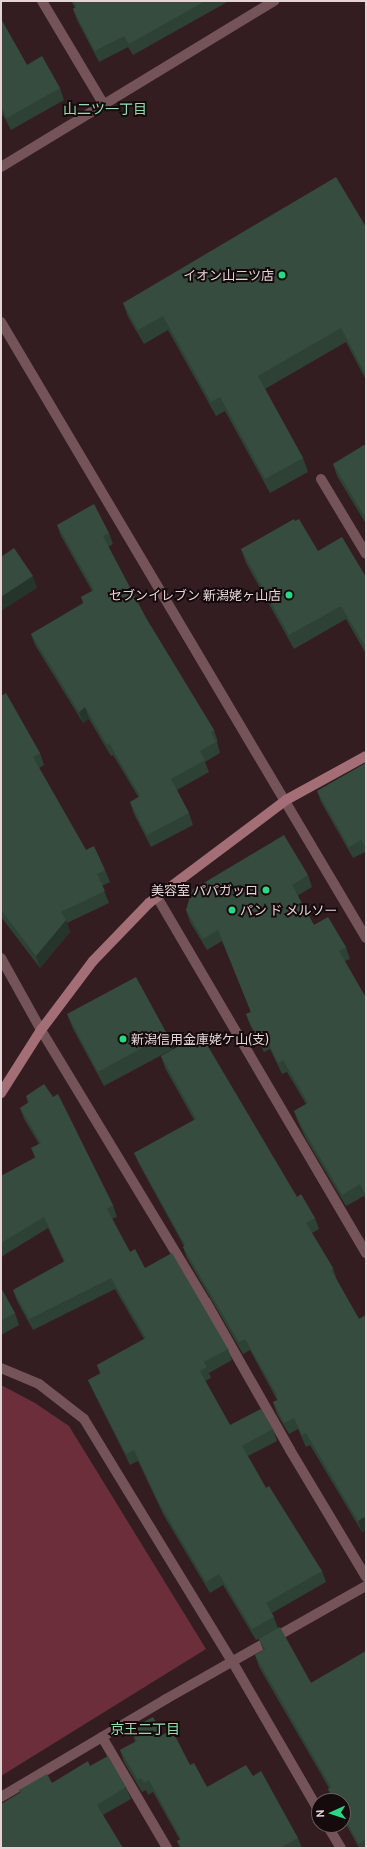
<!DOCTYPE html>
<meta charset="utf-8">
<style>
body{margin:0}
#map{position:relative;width:367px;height:1849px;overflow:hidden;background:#341d21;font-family:Cabin,"Noto Sans JP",sans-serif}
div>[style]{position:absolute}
.green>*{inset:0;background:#6c2e3a}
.street>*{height:10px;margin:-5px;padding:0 5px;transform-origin:5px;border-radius:5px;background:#755459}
.secondary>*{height:10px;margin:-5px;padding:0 5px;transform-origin:5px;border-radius:5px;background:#a36e76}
.wall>*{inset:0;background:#2e4135}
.shaded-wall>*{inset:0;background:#26352b}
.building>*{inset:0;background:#364c3e}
.dots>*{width:11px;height:11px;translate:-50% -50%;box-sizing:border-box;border:2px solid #150b0c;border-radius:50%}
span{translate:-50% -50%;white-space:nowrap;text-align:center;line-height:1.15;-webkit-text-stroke:4px #150b0c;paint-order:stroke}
.poi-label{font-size:13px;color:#e4d4d6}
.right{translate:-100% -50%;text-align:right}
.left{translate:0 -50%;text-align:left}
.neighbourhood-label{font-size:14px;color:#93deaf}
.frame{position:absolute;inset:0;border:2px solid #e4d4d6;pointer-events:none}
.north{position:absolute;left:311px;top:1793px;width:40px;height:40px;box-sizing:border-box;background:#150b0c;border:1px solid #685b5d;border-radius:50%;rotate:267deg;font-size:11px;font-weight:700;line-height:16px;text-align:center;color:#e4d4d6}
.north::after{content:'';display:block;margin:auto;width:14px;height:18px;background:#29d885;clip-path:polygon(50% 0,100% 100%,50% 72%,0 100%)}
</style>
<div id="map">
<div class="green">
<i style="clip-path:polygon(1px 1385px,35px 1403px,69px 1426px,206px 1649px,1px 1776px)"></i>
</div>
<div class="street">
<i style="left:42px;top:1px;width:121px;rotate:59.2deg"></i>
<i style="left:1px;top:167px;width:320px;rotate:-31.3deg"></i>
<i style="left:1px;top:322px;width:716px;rotate:59.35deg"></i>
<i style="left:321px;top:479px;width:87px;rotate:59deg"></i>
<i style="left:157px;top:897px;width:413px;rotate:59.6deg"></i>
<i style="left:1px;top:958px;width:82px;rotate:60.9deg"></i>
<i style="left:41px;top:1030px;width:318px;rotate:58.8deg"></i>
<i style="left:206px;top:1302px;width:170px;rotate:60.4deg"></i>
<i style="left:290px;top:1450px;width:148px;rotate:59.1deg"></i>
<i style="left:1px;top:1368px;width:41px;rotate:22.8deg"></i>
<i style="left:39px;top:1384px;width:57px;rotate:37.9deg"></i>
<i style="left:84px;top:1419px;width:284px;rotate:58.6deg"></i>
<i style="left:232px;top:1661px;width:173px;rotate:59.9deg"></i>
<i style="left:102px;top:1737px;width:129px;rotate:59.6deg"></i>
<i style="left:1px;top:1797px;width:192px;rotate:-30.7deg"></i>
<i style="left:166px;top:1699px;width:230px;rotate:-29.5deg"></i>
<i style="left:327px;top:1825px;width:27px;rotate:59deg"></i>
</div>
<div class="secondary">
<i style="left:1px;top:1093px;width:75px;rotate:-57.6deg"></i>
<i style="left:41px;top:1030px;width:86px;rotate:-53deg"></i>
<i style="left:93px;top:961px;width:81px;rotate:-46deg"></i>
<i style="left:149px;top:903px;width:171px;rotate:-36.9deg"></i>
<i style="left:286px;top:800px;width:91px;rotate:-28.8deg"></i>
</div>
<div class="wall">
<i style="clip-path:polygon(71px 1px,229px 1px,133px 55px,128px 47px,99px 62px,77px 20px,73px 9px,75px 8px)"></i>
<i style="clip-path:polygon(1px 19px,27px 65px,60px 88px,64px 100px,11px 130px,3px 115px,1px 116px)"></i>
<i style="clip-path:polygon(366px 227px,366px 380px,346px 342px,265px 389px,303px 458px,308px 472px,270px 493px,225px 411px,216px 416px,168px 330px,144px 344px,128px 317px,123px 303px)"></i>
<i style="clip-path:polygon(366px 444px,366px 524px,337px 476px,333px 464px)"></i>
<i style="clip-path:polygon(57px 525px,109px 533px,113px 544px,108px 547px,146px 618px,214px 730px,218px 742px,217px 742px,220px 753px,205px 762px,209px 772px,177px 790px,189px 813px,193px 825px,151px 847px,134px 814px,130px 802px,139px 798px,113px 755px,111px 756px,89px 719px,83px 723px,35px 645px,31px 634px,83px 603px,81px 597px,92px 591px,61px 536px)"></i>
<i style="clip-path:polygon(241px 549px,318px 551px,366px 577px,366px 654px,346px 619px,294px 649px,246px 563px)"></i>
<i style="clip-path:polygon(1px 696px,40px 753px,44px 765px,39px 768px,86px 850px,105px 870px,110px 882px,102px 886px,109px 903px,67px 923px,70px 932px,40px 968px,1px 917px)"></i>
<i style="clip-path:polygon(366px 763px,366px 853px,365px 852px,353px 858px,321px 802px,317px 791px)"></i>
<i style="clip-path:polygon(308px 875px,312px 887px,297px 896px,314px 925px,346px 947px,350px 959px,345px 961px,366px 998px,366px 1200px,364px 1196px,346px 1206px,306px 1139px,298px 1122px,294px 1111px,306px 1104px,287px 1072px,282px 1074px,270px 1049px,264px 1052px,250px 1025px,246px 1014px,251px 1012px,222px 941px,207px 950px,190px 922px,186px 910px)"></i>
<i style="clip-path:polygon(67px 1014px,167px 1034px,173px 1049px,104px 1086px,73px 1029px)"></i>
<i style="clip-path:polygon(202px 1045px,297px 1197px,315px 1218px,319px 1229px,312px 1233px,333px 1268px,337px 1280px,359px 1319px,366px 1315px,366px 1530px,362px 1532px,310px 1445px,306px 1447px,298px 1429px,289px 1434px,277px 1414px,273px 1402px,277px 1400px,276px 1398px,250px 1350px,243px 1354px,187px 1258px,183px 1247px,184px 1246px,139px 1164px,134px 1153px,194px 1120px,165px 1068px,161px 1056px)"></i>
<i style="clip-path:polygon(26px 1096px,113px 1205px,117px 1217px,112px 1219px,130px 1252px,145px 1268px,228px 1349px,232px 1360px,209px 1373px,211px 1378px,205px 1381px,230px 1425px,273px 1429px,277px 1441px,248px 1456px,266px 1488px,322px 1571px,326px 1582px,272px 1613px,278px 1628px,311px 1683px,366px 1651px,366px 1848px,359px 1848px,343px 1819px,343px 1801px,333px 1801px,328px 1789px,329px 1788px,259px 1667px,255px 1655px,263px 1650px,259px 1639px,256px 1640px,223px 1585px,210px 1593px,163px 1514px,138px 1461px,130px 1465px,93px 1391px,88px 1380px,100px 1374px,97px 1365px,144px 1339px,115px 1289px,33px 1330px,17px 1301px,13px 1290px,64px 1262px,48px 1228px,1px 1257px,1px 1176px,35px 1158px,31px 1148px,39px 1144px,24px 1119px,20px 1108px,28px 1103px)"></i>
<i style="clip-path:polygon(1px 1288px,15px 1313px,19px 1325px,1px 1335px)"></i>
<i style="clip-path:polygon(131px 1729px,162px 1735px,190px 1765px,207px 1787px,253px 1776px,298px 1838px,302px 1848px,180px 1848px,177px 1841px,180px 1840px,153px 1792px,148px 1795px,146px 1790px,142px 1792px,124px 1762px,120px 1750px,135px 1742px)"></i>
<i style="clip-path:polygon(90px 1766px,126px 1787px,131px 1799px,103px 1815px,20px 1793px,19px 1790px,52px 1783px)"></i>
</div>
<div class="shaded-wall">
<i style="clip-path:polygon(33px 576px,37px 588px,1px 611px,1px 597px)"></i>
<i style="clip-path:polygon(85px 707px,89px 719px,83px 723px,79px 712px)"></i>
<i style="clip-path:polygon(66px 920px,70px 932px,40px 968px,36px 956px)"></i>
<i style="clip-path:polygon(364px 1517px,366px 1521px,366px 1530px,362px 1532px,358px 1521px)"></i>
</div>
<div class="building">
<i style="clip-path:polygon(73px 1px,205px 1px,129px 44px,124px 36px,95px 51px,73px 9px,76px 7px)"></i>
<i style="clip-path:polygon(1px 19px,27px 65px,42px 56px,60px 88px,7px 118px,1px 107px)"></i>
<i style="clip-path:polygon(336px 177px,366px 227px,366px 375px,341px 328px,258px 376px,303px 458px,265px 479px,220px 397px,211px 402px,163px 316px,138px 330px,123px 303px)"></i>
<i style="clip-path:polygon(366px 444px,366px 519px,333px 464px)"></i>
<i style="clip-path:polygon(94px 504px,109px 533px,103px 536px,146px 618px,214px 730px,211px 732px,216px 742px,200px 751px,205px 760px,171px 779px,189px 813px,147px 835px,130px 802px,140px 796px,109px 743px,107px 745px,85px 707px,79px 712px,31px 634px,84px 603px,81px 597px,94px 590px,57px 525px)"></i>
<i style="clip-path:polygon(294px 519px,295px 521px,299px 519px,318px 551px,342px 537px,366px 577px,366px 648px,341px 606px,289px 635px,241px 549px)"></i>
<i style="clip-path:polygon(14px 548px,33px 576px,1px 597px,1px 557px)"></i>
<i style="clip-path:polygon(6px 693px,40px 753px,33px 757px,86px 850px,94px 846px,105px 870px,97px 874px,105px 891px,61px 912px,66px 920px,36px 956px,1px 910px,1px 696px)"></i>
<i style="clip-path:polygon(366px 763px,366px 848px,361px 840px,349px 847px,317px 791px)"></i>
<i style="clip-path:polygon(284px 835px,308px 875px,292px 885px,314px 925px,328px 917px,346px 947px,339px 951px,366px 998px,366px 1196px,360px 1184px,342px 1195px,302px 1127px,294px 1111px,308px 1103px,283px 1060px,278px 1063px,266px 1038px,259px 1041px,246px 1014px,251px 1012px,218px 930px,203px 939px,186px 910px,192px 890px)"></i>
<i style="clip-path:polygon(136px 977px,167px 1034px,98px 1072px,67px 1014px)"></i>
<i style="clip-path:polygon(197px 1036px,202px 1045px,206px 1043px,297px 1197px,301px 1194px,315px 1218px,306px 1223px,333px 1268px,331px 1270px,359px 1319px,366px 1315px,366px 1520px,364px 1517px,358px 1521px,306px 1433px,302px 1435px,294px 1418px,284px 1423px,273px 1402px,278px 1400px,276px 1395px,277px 1395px,245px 1339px,239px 1342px,183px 1247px,185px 1245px,134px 1153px,196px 1119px,161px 1056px)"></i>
<i style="clip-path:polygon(44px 1084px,53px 1097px,58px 1094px,113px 1205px,107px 1209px,130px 1252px,135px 1249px,145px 1268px,172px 1253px,196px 1294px,228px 1349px,204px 1362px,207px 1367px,200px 1371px,230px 1425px,261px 1409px,273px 1429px,242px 1446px,266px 1488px,269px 1486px,322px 1571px,266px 1603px,274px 1617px,252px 1629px,219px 1574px,206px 1582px,159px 1503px,134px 1450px,126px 1454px,88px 1380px,101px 1373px,97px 1365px,146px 1338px,111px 1278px,29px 1319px,13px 1290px,65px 1261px,44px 1217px,1px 1243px,1px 1176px,36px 1157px,31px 1148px,41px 1143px,20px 1108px,29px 1102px,26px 1096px)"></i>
<i style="clip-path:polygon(1px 1288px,15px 1313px,1px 1321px)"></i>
<i style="clip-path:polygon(280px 1627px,311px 1683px,366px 1651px,366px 1839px,359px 1844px,343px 1815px,343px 1801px,335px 1801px,328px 1789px,331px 1787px,255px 1655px,265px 1649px,259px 1639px)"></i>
<i style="clip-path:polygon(153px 1717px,162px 1735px,172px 1730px,190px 1765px,194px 1763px,207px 1787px,246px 1765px,253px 1776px,261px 1771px,298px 1838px,280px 1848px,181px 1848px,177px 1841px,181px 1839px,149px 1780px,144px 1783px,141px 1778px,138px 1780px,120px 1750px,137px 1741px,131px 1729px)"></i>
<i style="clip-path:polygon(108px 1756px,126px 1787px,97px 1805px,123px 1848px,1px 1848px,1px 1804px,21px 1792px,19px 1790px,47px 1774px,52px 1783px,88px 1761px,90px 1766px)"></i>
</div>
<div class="dots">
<i style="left:282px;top:275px;background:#29d885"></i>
<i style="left:289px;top:595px;background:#29d885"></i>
<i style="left:266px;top:890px;background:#29d885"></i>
<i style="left:232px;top:910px;background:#29d885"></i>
<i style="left:123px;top:1039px;background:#29d885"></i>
</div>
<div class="poi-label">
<span class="right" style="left:274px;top:275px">イオン山二ツ店</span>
<span class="right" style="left:281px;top:595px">セブンイレブン 新潟姥ヶ山店</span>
<span class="right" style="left:258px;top:890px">美容室 パパガッロ</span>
<span class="left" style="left:240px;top:910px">パン ド メルソー</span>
<span class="left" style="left:131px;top:1039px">新潟信用金庫姥ケ山(支)</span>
</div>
<div class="neighbourhood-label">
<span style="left:105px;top:109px">山二ツ一丁目</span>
<span style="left:145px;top:1729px">京王二丁目</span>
</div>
<div class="frame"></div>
<div class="north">N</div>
</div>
